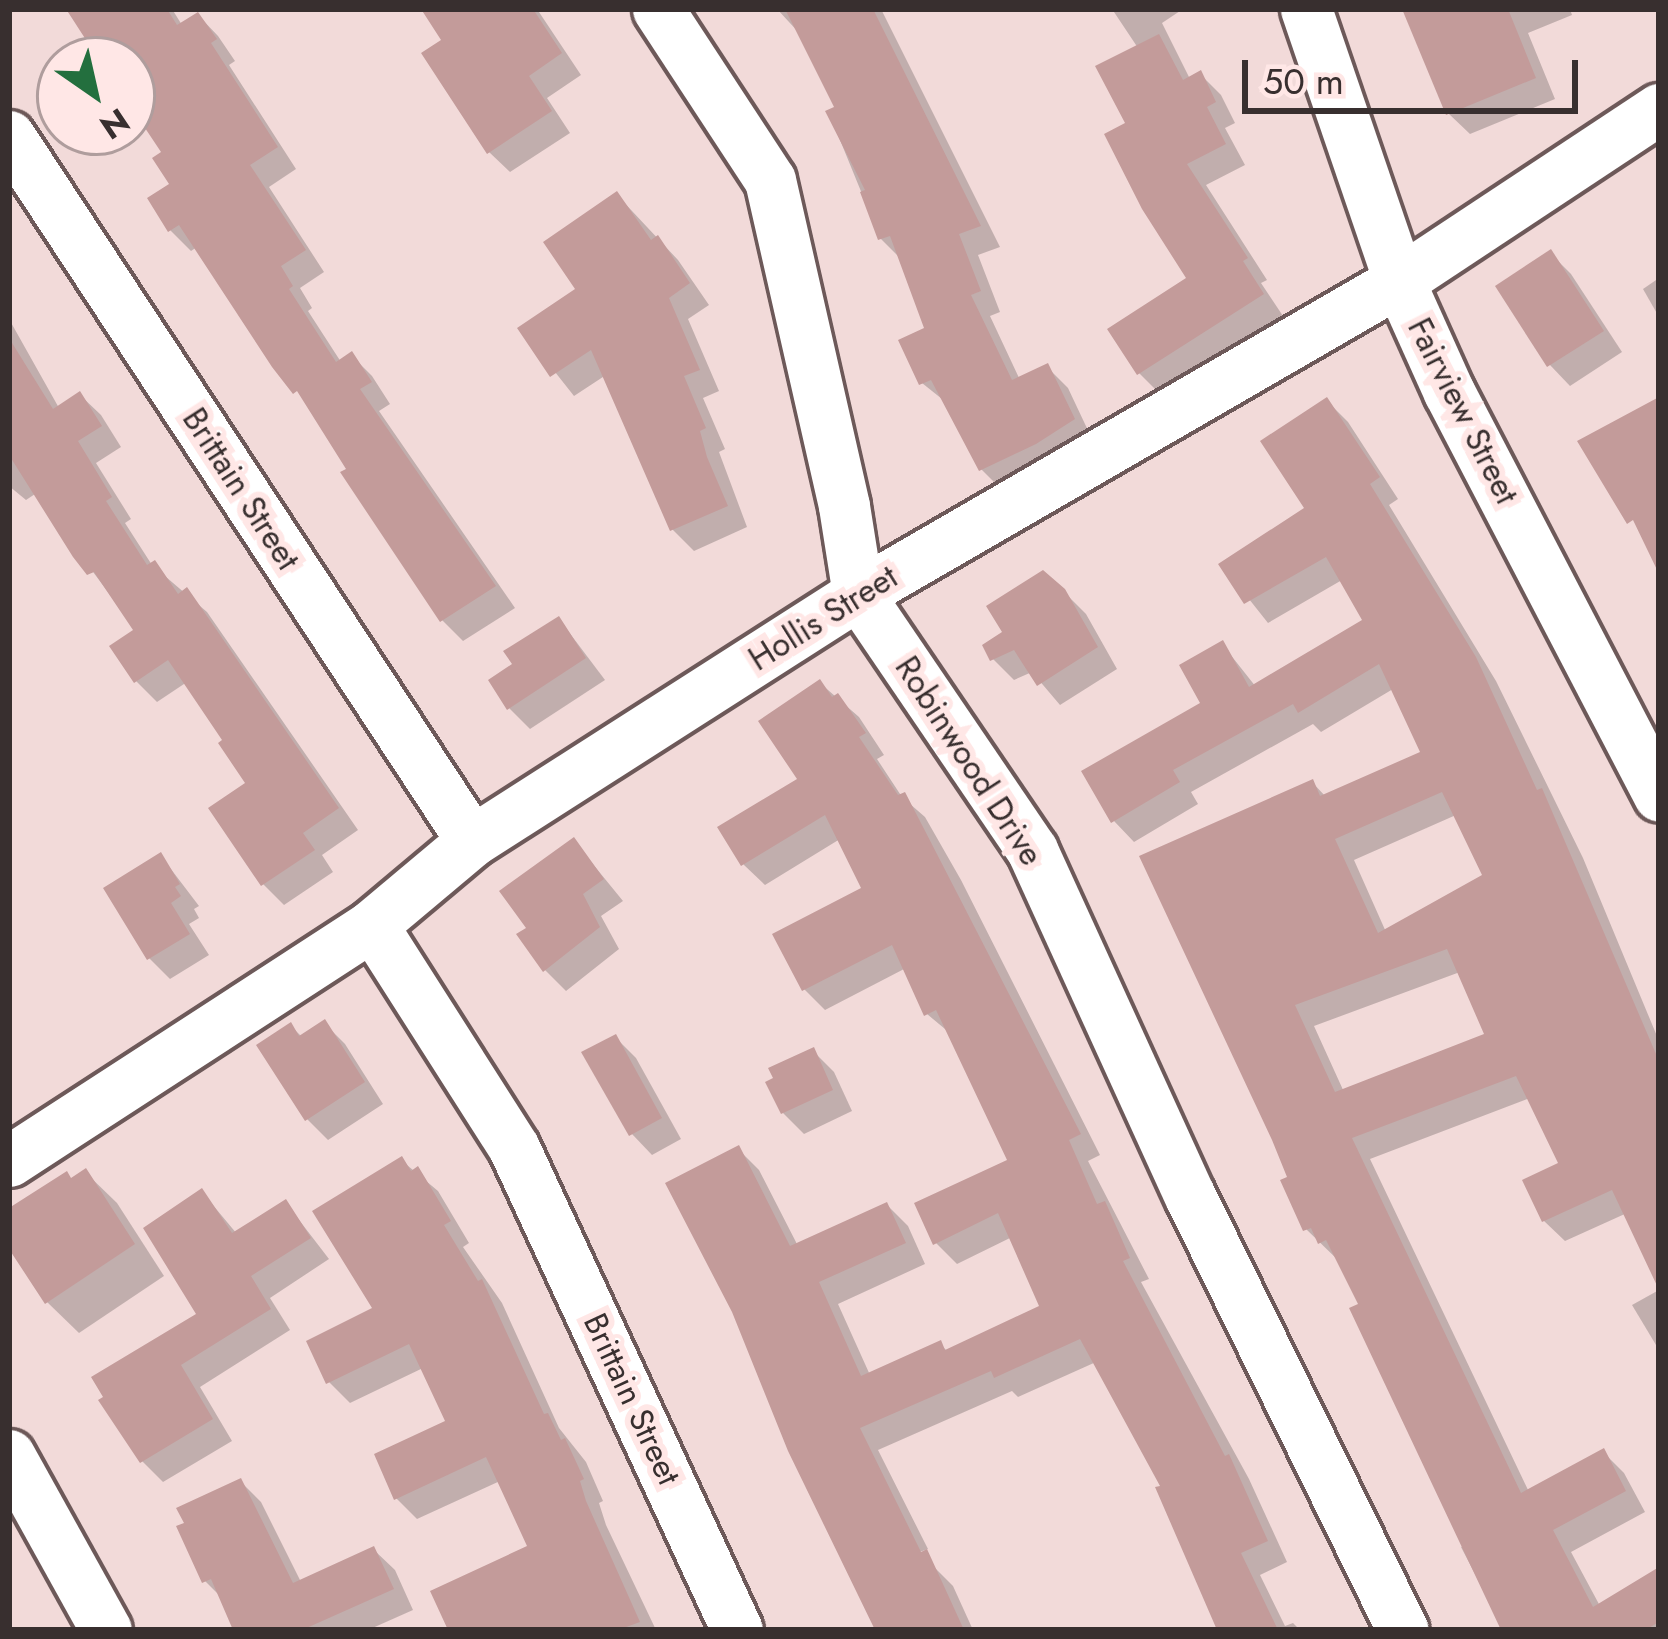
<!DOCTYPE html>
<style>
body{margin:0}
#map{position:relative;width:1668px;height:1639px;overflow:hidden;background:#f2dad9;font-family:Jost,sans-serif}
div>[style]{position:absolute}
.shadow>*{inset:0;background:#0003}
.building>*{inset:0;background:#c39b9a}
.roads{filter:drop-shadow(3px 0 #6d5959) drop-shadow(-3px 0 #6d5959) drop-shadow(0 3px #6d5959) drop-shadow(0 -3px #6d5959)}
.street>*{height:51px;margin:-25.5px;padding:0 25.5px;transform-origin:25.5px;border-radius:25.5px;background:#fff}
span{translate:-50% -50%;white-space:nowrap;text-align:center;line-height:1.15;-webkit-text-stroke:12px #ffe7e6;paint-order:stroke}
.street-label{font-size:33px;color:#382f2f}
.frame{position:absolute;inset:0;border:12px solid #382f2f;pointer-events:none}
.north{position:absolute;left:36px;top:36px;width:120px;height:120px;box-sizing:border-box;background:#ffe7e6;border:3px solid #af9d9d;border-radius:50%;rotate:146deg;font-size:33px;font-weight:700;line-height:48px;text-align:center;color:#382f2f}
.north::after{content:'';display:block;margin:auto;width:42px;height:54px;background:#236f3e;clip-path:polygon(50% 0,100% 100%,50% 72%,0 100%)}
.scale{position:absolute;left:1242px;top:60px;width:336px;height:54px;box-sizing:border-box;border:6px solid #382f2f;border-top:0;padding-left:15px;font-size:36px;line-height:42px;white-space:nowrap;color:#382f2f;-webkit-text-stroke:9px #ffe7e6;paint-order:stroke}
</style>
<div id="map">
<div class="shadow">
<i style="clip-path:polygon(69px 9px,172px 9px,182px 25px,198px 15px,218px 36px,235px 61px,229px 65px,296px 169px,269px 187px,324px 272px,300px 288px,312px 308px,308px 311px,341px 362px,351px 355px,372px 376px,390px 404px,379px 411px,515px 608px,463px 641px,442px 620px,312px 409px,197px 247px,191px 251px,170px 230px,173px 184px,165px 153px,132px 104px,132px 60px,103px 60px)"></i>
<i style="clip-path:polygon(424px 9px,537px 9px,581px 75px,547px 98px,570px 133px,510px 172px,489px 152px,445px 41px)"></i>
<i style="clip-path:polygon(777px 9px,881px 9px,1000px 247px,978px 255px,1000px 312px,990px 316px,1020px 380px,1047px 367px,1068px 388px,1093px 441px,1002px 490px,981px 469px,947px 403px,922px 383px,927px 330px,902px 260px,880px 238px,829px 113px,838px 108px,801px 35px)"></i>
<i style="clip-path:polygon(1112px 9px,1183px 9px,1162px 23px,1190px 79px,1200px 74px,1221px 95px,1235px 123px,1225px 128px,1245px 165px,1206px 185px,1267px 280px,1261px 283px,1283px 316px,1160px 394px,1139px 373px,1190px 279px,1138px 48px)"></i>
<i style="clip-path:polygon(1405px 9px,1570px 9px,1572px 15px,1528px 33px,1555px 99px,1470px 134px,1449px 114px)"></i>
<i style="clip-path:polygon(617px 195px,678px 260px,709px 305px,688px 319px,719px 391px,703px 398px,725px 449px,719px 452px,747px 527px,694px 551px,673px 530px,606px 375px,574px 396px,521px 329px,579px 289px)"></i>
<i style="clip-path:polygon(1550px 253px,1571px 274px,1622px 352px,1570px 386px,1550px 365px)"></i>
<i style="clip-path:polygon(1659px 278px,1659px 317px,1643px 289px)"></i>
<i style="clip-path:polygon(9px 319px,59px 408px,80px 395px,101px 415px,121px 447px,96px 463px,131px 519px,125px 523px,152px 565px,207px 612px,358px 830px,322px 855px,333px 872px,284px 905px,263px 884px,249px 784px,226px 741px,187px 682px,157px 702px,136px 681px,113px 647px,137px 631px,35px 494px,26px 500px,9px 486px)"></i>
<i style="clip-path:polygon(evenodd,1327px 401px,1348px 422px,1398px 499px,1389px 505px,1496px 681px,1583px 858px,1659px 1041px,1659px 1283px,1627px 1213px,1565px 1241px,1544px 1221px,1562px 1165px,1530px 1098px,1370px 1159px,1529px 1492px,1603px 1452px,1624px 1473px,1645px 1512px,1571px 1552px,1600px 1606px,1659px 1570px,1659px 1630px,1504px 1630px,1461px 1547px,1466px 1545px,1341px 1263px,1306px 1229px,1275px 1139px,1312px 782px,1326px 797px,1424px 753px,1393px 689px,1321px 732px,1313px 724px,1191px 792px,1198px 804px,1134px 842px,1114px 821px,1204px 704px,1222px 644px,1256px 687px,1366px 621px,1342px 580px,1268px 623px,1222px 565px,1308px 509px,1327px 401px,1456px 815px,1486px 877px,1386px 932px,1354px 860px,1456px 815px,1327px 401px,1460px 972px,1488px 1035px,1344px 1092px,1314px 1026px,1460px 972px)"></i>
<i style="clip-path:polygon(1063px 591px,1086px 614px,1117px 669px,1060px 705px,1032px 672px,1014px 680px,993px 659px)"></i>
<i style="clip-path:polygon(559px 619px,605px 680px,530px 729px,509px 708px,516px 665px)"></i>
<i style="clip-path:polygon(820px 683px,859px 717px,884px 755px,877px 759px,902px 797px,925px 817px,961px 880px,1100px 1155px,1088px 1161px,1149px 1279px,1141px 1282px,1249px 1479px,1287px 1562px,1260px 1575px,1285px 1626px,1293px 1623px,1300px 1630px,1219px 1630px,1164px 1487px,1096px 1362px,1018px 1397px,1012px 1391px,878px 1450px,928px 1549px,863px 1572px,738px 1149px,759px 1170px,798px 1246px,887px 1205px,908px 1226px,925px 1264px,838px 1304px,870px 1375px,940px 1344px,948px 1352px,1043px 1307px,1012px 1237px,957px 1264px,936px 1243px,1011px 1161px,951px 1034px,927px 1014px,906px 968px,825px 1010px,804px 989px,865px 889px,840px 839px,765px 885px,744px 865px,722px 828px,801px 780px)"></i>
<i style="clip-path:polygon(574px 841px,623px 901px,601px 916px,619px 949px,566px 991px,545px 970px)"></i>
<i style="clip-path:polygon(161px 856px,199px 906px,194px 909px,199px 918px,189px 924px,209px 955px,170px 979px,149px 958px)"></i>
<i style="clip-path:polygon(324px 1023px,345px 1044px,383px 1104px,328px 1140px,307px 1119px,291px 1026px,302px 1037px)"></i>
<i style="clip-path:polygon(615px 1037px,636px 1058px,681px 1139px,652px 1155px,632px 1134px)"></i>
<i style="clip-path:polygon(813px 1051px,834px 1072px,852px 1111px,804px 1134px,783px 1113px)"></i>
<i style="clip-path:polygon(401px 1160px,438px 1191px,469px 1243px,463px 1247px,502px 1303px,559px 1428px,586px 1462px,603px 1501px,599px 1503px,606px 1525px,656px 1630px,451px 1630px,531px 1548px,500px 1481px,417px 1519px,396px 1498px,449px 1423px,423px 1368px,350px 1403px,329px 1382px,377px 1309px)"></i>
<i style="clip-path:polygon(85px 1172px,117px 1203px,164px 1276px,79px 1333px,47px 1302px,9px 1243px,9px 1212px)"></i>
<i style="clip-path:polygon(202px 1192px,237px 1234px,286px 1203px,329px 1259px,270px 1298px,290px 1330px,200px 1387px,232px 1441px,163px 1482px,142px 1461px,201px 1315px)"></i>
<i style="clip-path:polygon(1659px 1290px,1659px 1350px,1632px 1305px)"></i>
<i style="clip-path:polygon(240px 1481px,261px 1502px,301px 1582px,374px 1550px,395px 1570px,413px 1610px,368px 1630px,236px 1630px,223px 1599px,205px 1581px)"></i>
<i style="clip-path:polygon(932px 1565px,953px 1586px,973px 1630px,878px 1630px)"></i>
</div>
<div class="building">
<i style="clip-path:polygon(66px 9px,167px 9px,177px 25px,198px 12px,217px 39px,211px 43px,278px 147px,250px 165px,306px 250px,281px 266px,293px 286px,289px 289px,336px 362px,352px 351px,372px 382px,360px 389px,496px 586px,440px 622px,340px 472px,346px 469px,297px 391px,293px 394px,272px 367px,179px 225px,168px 232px,147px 198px,169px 184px,152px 158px,161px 152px,139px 119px,150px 112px,132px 85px,132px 60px,99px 60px)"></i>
<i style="clip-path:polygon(421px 9px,533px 9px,562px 53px,529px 76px,552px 111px,487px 154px,421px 53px,441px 40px)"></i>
<i style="clip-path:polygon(785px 9px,873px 9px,981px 226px,959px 234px,981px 291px,971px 295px,1012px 380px,1048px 363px,1075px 419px,1036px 444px,979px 471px,931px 380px,919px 385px,898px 340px,924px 328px,890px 236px,878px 240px,860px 192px,865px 190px,825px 111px,834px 107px)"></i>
<i style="clip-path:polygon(1402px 9px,1508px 9px,1536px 78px,1446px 115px)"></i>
<i style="clip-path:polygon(1159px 34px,1183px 80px,1201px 70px,1216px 102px,1207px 107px,1226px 144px,1187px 164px,1248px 258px,1243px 261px,1264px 294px,1137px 375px,1107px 329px,1186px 278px,1142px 209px,1104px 134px,1125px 123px,1095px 66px)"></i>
<i style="clip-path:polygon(617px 191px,651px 240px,658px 235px,690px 283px,669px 298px,700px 370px,684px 376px,706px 428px,700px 431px,707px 457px,728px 506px,670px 531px,591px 350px,550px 377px,517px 328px,575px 289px,543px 242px)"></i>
<i style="clip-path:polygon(1551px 249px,1604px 331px,1547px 367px,1495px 286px)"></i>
<i style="clip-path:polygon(9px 338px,53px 409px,80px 391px,102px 426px,78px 441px,112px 497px,106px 501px,147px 565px,155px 560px,178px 594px,187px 587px,339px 808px,303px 833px,315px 850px,261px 886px,208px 808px,245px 783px,218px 743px,222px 740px,168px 660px,134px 683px,109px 646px,133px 630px,94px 572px,87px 575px,73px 557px,9px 455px)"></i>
<i style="clip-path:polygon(evenodd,1327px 397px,1380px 477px,1370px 484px,1476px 657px,1537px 790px,1542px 788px,1659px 1061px,1659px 1290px,1612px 1190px,1542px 1222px,1522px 1180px,1558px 1163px,1516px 1076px,1352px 1138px,1521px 1493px,1604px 1448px,1626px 1491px,1553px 1530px,1593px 1607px,1659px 1567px,1659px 1622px,1645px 1630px,1501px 1630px,1349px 1308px,1358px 1304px,1326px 1240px,1318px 1244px,1311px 1228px,1303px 1231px,1280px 1180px,1287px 1177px,1272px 1140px,1139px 856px,1313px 779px,1320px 796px,1420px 752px,1379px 664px,1298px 713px,1293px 704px,1173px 770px,1180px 782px,1111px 823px,1081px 771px,1200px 703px,1179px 665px,1223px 640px,1249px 687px,1362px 620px,1326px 557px,1244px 604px,1218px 564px,1304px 508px,1260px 441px,1327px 397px,1442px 792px,1482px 875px,1378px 933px,1335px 839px,1442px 792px,1327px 397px,1447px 949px,1484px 1034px,1335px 1092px,1295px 1005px,1447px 949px)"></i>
<i style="clip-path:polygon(1659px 397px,1659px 574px,1633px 520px,1627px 524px,1577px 441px)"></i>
<i style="clip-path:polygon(1043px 570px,1065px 589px,1098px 647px,1037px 686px,1014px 650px,990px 661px,982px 645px,1002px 632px,986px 606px)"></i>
<i style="clip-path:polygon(559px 616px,586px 658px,507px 710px,488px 680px,512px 664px,503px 651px)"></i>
<i style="clip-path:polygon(820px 679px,832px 697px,838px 693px,866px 733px,859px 737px,898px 795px,905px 792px,1081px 1134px,1069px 1140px,1097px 1204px,1105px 1201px,1130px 1258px,1123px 1261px,1225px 1456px,1229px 1454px,1268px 1541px,1241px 1553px,1278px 1630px,1217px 1630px,1155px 1487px,1160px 1486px,1080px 1339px,994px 1378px,991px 1371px,860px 1428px,921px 1552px,927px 1549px,964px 1630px,875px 1630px,788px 1451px,732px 1312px,665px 1183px,739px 1145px,790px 1246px,887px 1202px,906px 1243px,819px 1282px,861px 1376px,941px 1340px,945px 1350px,1039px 1306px,998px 1213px,933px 1245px,914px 1203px,1007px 1160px,936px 1010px,924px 1016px,892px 945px,802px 991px,772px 934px,861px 888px,825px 815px,741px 866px,717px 827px,797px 779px,758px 721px)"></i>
<i style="clip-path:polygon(574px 837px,604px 879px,583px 894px,600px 927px,543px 972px,516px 934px,526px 928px,499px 891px)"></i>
<i style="clip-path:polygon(161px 852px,180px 884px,175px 887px,181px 896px,171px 903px,190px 934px,147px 960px,103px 888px)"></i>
<i style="clip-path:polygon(325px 1019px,365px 1082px,305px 1121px,256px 1045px,291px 1022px,299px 1036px)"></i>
<i style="clip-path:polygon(616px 1034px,662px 1118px,629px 1136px,581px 1052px)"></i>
<i style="clip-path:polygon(814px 1047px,833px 1090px,781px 1114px,765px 1082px,773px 1078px,768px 1068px)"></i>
<i style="clip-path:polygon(402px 1156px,411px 1171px,418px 1166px,451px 1221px,444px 1225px,478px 1281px,482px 1279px,544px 1414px,548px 1413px,561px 1440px,565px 1438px,584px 1479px,580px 1481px,586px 1501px,640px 1622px,618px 1630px,448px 1630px,430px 1591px,527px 1546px,486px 1457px,394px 1500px,374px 1454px,445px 1421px,409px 1344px,326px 1384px,306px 1341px,372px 1308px,312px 1211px)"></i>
<i style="clip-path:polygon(86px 1168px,135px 1244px,45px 1304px,9px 1249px,9px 1208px,67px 1171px,71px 1178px)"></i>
<i style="clip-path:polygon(202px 1188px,232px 1233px,286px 1199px,311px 1238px,251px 1276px,271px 1309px,181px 1365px,213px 1419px,140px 1463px,98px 1400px,103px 1397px,91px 1377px,196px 1314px,143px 1228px)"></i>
<i style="clip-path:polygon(241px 1478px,293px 1583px,374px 1546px,394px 1589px,302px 1630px,233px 1630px,211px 1579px,202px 1583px,176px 1526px,184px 1523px,176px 1508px)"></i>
</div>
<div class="roads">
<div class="street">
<i style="left:658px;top:9px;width:204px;rotate:56.8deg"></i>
<i style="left:770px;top:180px;width:334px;rotate:77.2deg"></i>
<i style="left:844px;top:506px;width:89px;rotate:81deg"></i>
<i style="left:858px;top:594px;width:310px;rotate:55.8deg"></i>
<i style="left:1032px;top:850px;width:380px;rotate:65.5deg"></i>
<i style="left:1190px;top:1196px;width:483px;rotate:63.9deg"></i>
<i style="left:1306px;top:9px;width:287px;rotate:71.1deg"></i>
<i style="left:1399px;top:281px;width:122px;rotate:65.8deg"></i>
<i style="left:1449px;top:392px;width:455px;rotate:62.5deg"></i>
<i style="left:9px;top:136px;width:843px;rotate:56.71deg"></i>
<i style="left:372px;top:925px;width:264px;rotate:57.5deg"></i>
<i style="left:514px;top:1148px;width:531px;rotate:65.17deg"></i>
<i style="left:9px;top:1161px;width:433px;rotate:-33deg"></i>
<i style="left:372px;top:925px;width:131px;rotate:-40deg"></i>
<i style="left:472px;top:841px;width:458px;rotate:-32.6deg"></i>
<i style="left:858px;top:594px;width:625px;rotate:-30.05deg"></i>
<i style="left:1399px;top:281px;width:312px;rotate:-33.5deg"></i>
<i style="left:9px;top:1455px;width:200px;rotate:61deg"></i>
</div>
</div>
<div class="street-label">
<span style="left:1463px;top:411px;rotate:63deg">Fairview Street</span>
<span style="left:241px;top:489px;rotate:57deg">Brittain Street</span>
<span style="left:823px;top:618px;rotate:-32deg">Hollis Street</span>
<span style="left:969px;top:761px;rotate:57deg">Robinwood Drive</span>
<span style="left:632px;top:1399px;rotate:65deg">Brittain Street</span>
</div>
<div class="frame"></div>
<div class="north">N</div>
<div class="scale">50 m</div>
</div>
